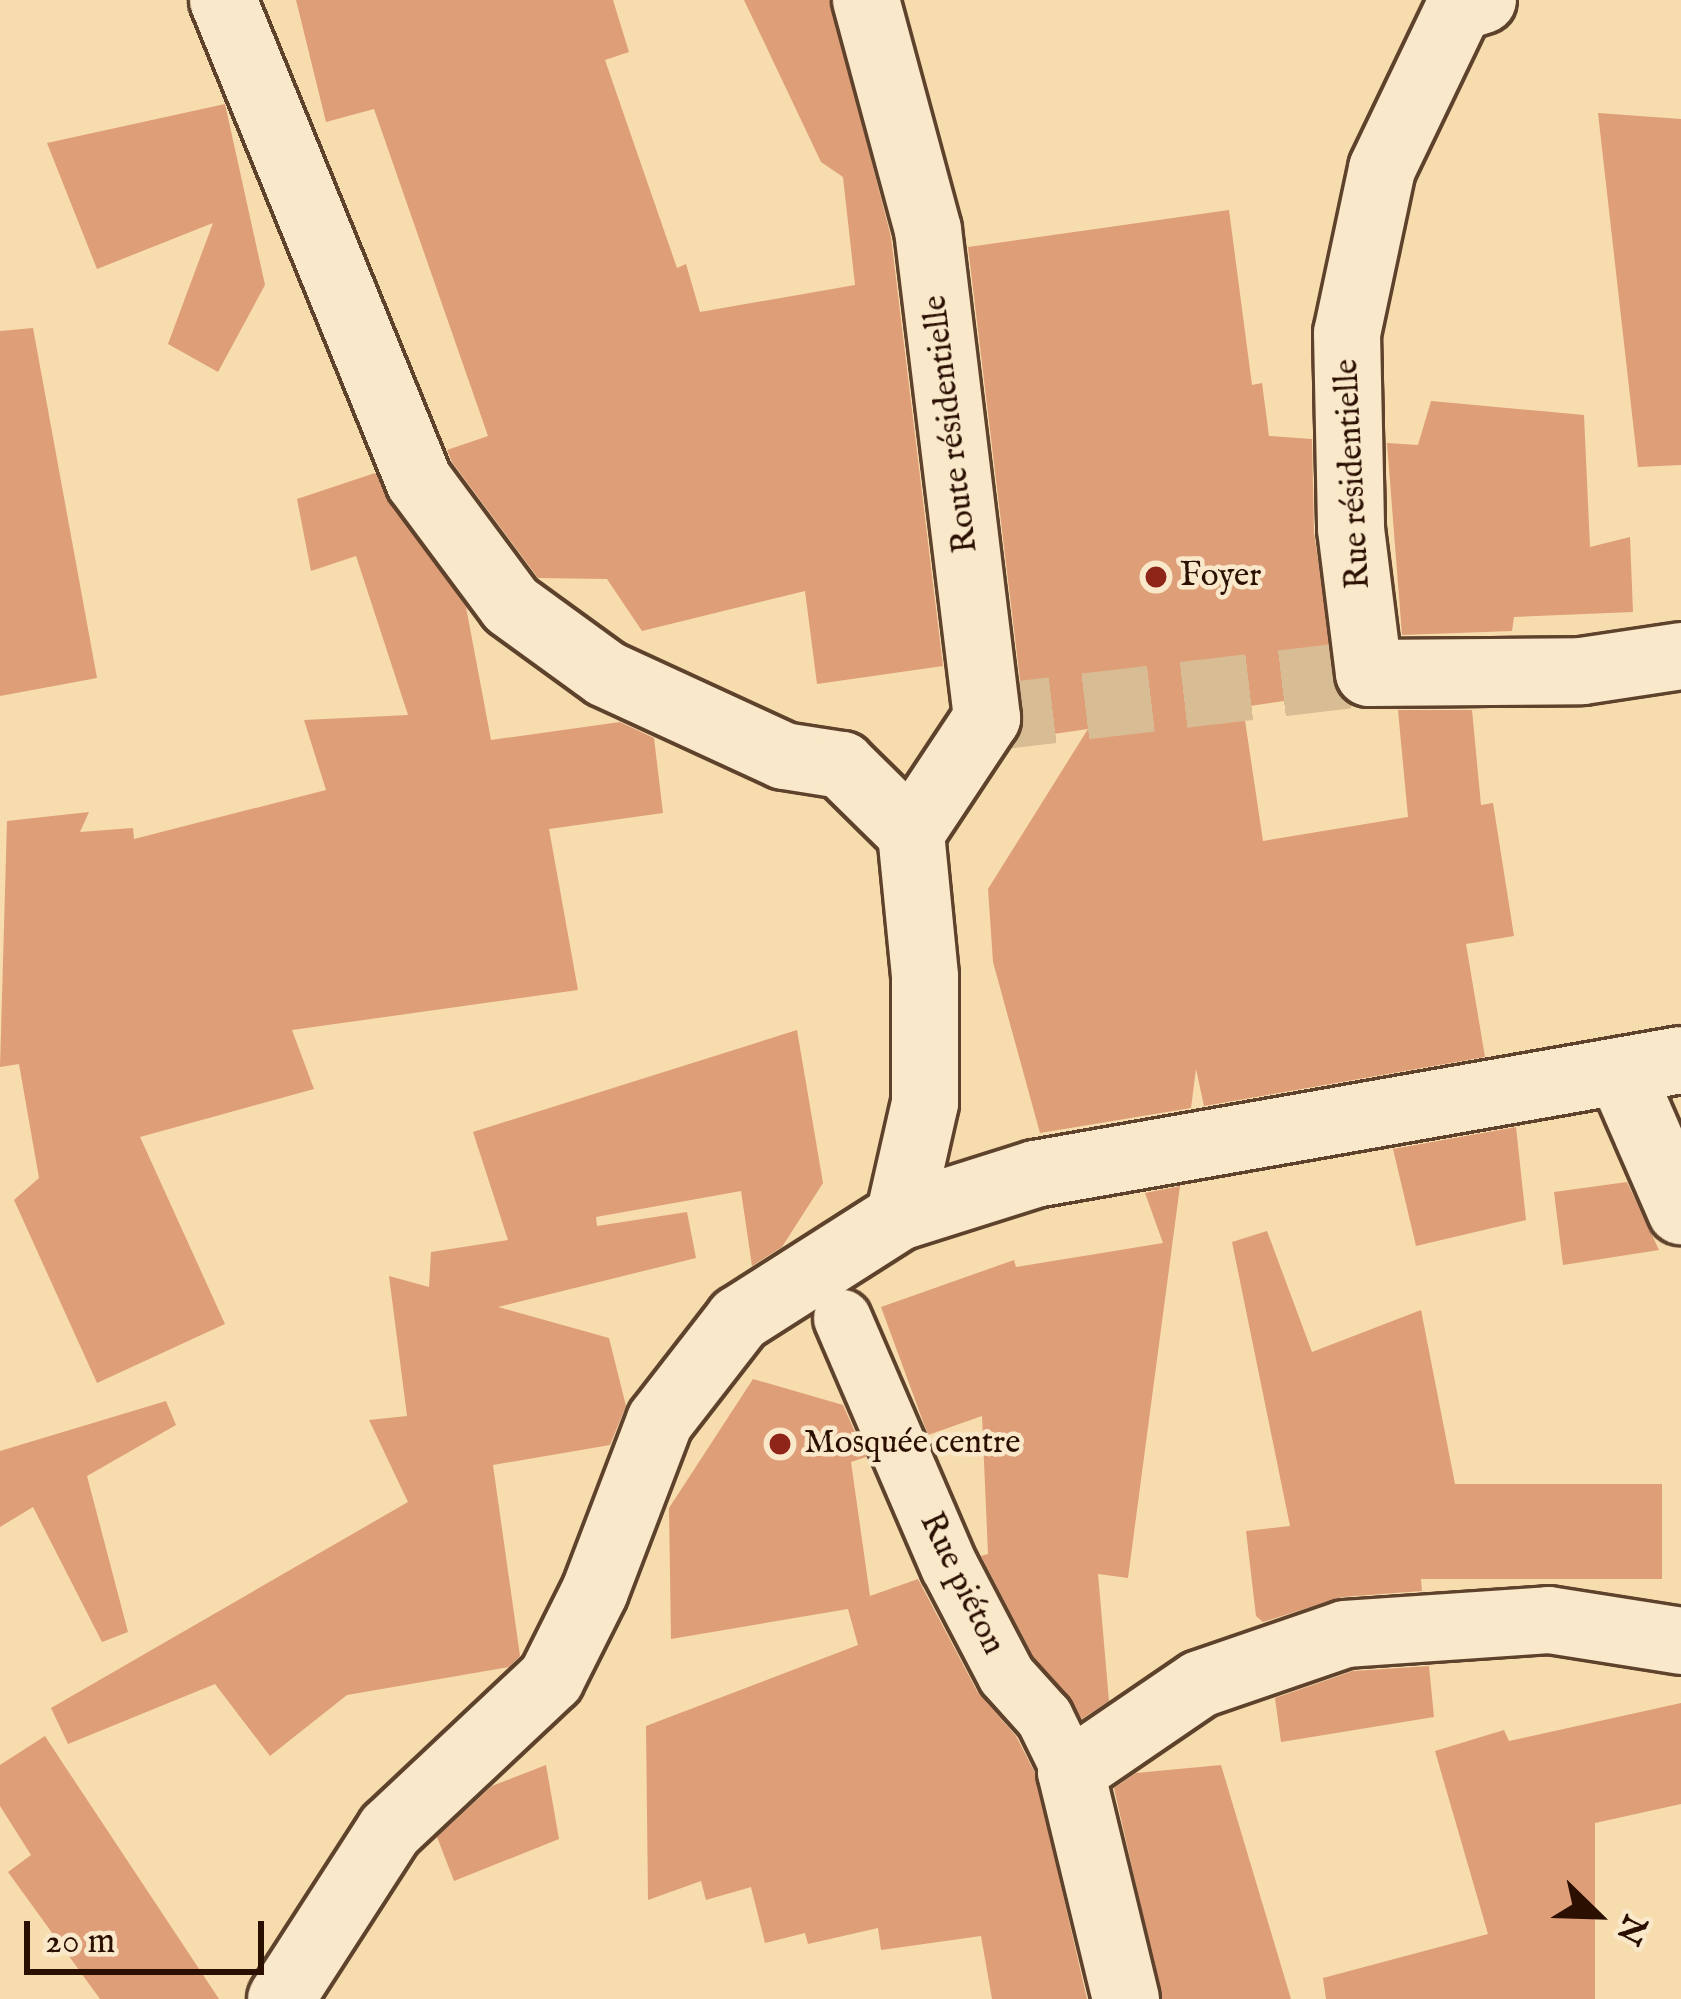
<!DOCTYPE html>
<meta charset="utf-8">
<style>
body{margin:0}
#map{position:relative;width:1681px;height:1999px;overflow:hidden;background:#f7dcae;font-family:"IM FELL English",serif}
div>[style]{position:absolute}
.building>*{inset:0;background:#de9e78}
.minor-tunnel>*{height:66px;margin-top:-33px;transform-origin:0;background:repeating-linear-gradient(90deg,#d8bd94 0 66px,transparent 0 99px)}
.roads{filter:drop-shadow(3px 0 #5e422c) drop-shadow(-3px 0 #5e422c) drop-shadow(0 3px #5e422c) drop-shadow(0 -3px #5e422c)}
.pedestrian>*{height:57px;margin:-28.5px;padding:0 28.5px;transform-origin:28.5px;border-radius:28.5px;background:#fae8ca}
.minor>*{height:66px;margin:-33px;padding:0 33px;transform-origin:33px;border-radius:33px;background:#fae8ca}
.tertiary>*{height:66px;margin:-33px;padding:0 33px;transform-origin:33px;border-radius:33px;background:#fae8ca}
.dots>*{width:33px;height:33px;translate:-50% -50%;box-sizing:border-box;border:6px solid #fae8ca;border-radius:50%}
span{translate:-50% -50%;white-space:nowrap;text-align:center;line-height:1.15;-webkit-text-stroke:9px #fae8ca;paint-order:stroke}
.street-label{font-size:33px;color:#2b0f01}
.poi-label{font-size:33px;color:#2b0f01}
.left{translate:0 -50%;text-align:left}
.north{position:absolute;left:1537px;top:1855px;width:120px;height:120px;-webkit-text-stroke:9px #fae8ca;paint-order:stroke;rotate:113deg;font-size:33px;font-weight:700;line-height:48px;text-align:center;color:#2b0f01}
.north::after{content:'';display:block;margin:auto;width:42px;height:54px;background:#2b0f01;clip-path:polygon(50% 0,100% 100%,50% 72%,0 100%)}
.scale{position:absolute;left:24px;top:1921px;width:240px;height:54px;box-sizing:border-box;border:6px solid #2b0f01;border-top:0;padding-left:15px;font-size:36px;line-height:42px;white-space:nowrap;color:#2b0f01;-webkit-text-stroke:9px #fae8ca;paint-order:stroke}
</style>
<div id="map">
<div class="building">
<i style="clip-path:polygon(296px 0,613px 0,629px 52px,605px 60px,677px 268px,686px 264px,700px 312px,855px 285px,843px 177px,821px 162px,744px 0,830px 0,891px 237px,943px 666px,817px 684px,805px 591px,642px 631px,607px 579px,538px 578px,452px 462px,447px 450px,488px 436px,374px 109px,326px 122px)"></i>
<i style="clip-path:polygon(225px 104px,265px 285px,218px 372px,168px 344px,213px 223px,97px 269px,47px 143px)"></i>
<i style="clip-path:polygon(1598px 113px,1681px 119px,1681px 465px,1638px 467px)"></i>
<i style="clip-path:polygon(1229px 210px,1252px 385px,1262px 383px,1269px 436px,1312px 439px,1314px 533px,1338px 693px,1243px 707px,1263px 841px,1408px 817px,1398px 710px,1472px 710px,1481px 805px,1493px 803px,1514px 936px,1466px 944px,1485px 1057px,1204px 1106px,1196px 1069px,1191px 1108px,1040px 1133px,993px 962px,988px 889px,1088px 729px,1018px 739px,1024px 713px,968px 247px)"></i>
<i style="clip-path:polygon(33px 328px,97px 678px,0 696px,0 331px)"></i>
<i style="clip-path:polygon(1431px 401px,1584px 415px,1590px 547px,1630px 537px,1633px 612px,1514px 617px,1512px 631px,1402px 635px,1387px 443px,1418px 445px)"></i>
<i style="clip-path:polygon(375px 473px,466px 607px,491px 740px,620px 722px,654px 738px,663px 813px,549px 829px,578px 990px,292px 1030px,314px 1089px,140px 1137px,225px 1324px,97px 1383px,14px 1200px,39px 1178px,19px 1064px,0 1067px,7px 821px,89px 812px,80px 832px,133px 828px,134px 839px,326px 790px,304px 720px,408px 715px,356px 556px,311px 571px,297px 499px)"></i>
<i style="clip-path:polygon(797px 1030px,823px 1183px,782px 1247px,752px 1266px,741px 1191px,596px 1217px,597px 1226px,687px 1212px,696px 1258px,498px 1307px,609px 1338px,626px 1406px,610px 1445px,493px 1465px,520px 1656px,509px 1667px,347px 1695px,270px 1756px,215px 1684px,68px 1744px,51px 1708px,408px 1502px,369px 1420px,407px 1416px,389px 1276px,429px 1287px,431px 1252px,508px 1240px,473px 1132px)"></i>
<i style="clip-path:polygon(1516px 1127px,1526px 1220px,1416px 1246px,1393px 1149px)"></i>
<i style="clip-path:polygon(1627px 1182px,1659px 1250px,1563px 1265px,1554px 1192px)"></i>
<i style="clip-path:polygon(1180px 1186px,1128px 1578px,1098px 1574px,1109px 1701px,1082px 1719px,1033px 1656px,981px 1556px,988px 1554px,982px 1416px,928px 1435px,881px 1307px,1014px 1260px,1016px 1267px,1163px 1243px,1145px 1193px)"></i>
<i style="clip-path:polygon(1267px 1231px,1312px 1352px,1421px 1310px,1455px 1484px,1662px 1484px,1662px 1579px,1421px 1579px,1422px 1591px,1342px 1597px,1263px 1622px,1256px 1616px,1246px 1531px,1290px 1526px,1232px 1242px)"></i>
<i style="clip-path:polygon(753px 1379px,843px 1405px,866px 1457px,851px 1462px,870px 1596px,918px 1579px,977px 1691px,1016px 1736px,1035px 1773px,1087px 1999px,992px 1999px,981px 1936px,881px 1950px,878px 1928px,808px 1944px,805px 1933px,765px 1943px,751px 1887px,706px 1900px,701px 1881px,648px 1900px,646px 1726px,858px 1645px,848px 1609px,671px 1639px,669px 1508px)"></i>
<i style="clip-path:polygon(166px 1401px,176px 1425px,87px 1476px,128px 1632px,102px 1642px,33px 1507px,0 1527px,0 1451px)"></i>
<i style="clip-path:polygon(1429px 1666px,1434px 1717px,1281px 1742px,1275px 1698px,1353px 1671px)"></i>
<i style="clip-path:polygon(1681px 1703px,1681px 1804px,1595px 1823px,1595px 1999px,1326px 1999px,1323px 1978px,1488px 1934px,1435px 1751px,1504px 1730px,1509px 1741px)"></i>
<i style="clip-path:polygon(45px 1736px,62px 1762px,219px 1999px,100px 1999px,8px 1872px,31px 1855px,0 1806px,0 1765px)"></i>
<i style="clip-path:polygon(546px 1765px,559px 1839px,454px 1881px,437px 1837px,492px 1786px)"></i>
<i style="clip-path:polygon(1221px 1765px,1291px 1999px,1162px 1999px,1114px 1788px,1136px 1773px)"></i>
</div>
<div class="minor-tunnel">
<i style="left:987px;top:718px;width:385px;rotate:-6.7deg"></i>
</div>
<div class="roads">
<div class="pedestrian">
<i style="left:842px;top:1318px;width:270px;rotate:66.7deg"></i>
<i style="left:949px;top:1566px;width:123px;rotate:62.4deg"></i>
<i style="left:1006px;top:1675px;width:57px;rotate:47.9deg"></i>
<i style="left:1044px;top:1717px;width:61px;rotate:63.9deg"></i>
</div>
<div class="minor">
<i style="left:866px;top:0;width:238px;rotate:74.9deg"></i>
<i style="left:928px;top:230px;width:492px;rotate:83.1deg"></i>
<i style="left:987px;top:718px;width:138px;rotate:123.5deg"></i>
<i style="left:1483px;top:0;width:25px;rotate:162deg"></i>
<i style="left:1459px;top:8px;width:178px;rotate:115.6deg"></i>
<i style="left:1382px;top:169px;width:168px;rotate:102deg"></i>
<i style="left:1347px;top:333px;width:196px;rotate:88.8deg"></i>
<i style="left:1351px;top:529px;width:145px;rotate:82.9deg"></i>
<i style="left:1369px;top:673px;width:213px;rotate:-0.5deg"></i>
<i style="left:1582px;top:671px;width:100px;rotate:-8.6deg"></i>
<i style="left:1620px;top:1071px;width:153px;rotate:66.5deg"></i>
<i style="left:281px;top:1999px;width:201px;rotate:-57.2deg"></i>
<i style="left:390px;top:1830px;width:221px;rotate:-43.2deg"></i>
<i style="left:551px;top:1679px;width:98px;rotate:-63.4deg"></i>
<i style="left:595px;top:1591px;width:182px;rotate:-69.1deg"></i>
<i style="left:660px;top:1421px;width:129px;rotate:-52.2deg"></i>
<i style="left:739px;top:1319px;width:190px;rotate:-32.5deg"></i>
<i style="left:899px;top:1217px;width:143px;rotate:-17.5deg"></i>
<i style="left:1035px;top:1174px;width:656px;rotate:-10.01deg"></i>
<i style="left:1126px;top:1999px;width:234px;rotate:-103.6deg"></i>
<i style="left:1071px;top:1772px;width:156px;rotate:-34.3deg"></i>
<i style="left:1200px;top:1684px;width:153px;rotate:-19deg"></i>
<i style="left:1345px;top:1634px;width:204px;rotate:-3.9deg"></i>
<i style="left:1549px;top:1620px;width:134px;rotate:9deg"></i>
</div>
<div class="tertiary">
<i style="left:223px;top:0;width:519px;rotate:67.83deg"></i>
<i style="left:419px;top:481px;width:154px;rotate:53.4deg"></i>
<i style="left:511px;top:605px;width:117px;rotate:36deg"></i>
<i style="left:606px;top:674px;width:196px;rotate:24.7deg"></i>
<i style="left:784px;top:756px;width:59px;rotate:8.8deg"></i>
<i style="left:842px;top:765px;width:97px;rotate:44.6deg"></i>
<i style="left:911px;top:833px;width:145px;rotate:84.4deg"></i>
<i style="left:925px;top:977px;width:126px;rotate:90deg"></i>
<i style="left:925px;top:1103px;width:117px;rotate:102.8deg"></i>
</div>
</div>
<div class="dots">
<i style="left:1156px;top:577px;background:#8f2418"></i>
<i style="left:780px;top:1444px;background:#8f2418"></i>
</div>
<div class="street-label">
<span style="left:952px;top:424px;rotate:-97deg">Route résidentielle</span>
<span style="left:1354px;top:474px;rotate:-93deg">Rue résidentielle</span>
<span style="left:961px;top:1584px;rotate:64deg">Rue piéton</span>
</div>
<div class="poi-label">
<span class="left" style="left:1180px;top:577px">Foyer</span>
<span class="left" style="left:804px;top:1444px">Mosquée centre</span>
</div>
<div class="north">N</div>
<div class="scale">20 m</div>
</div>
